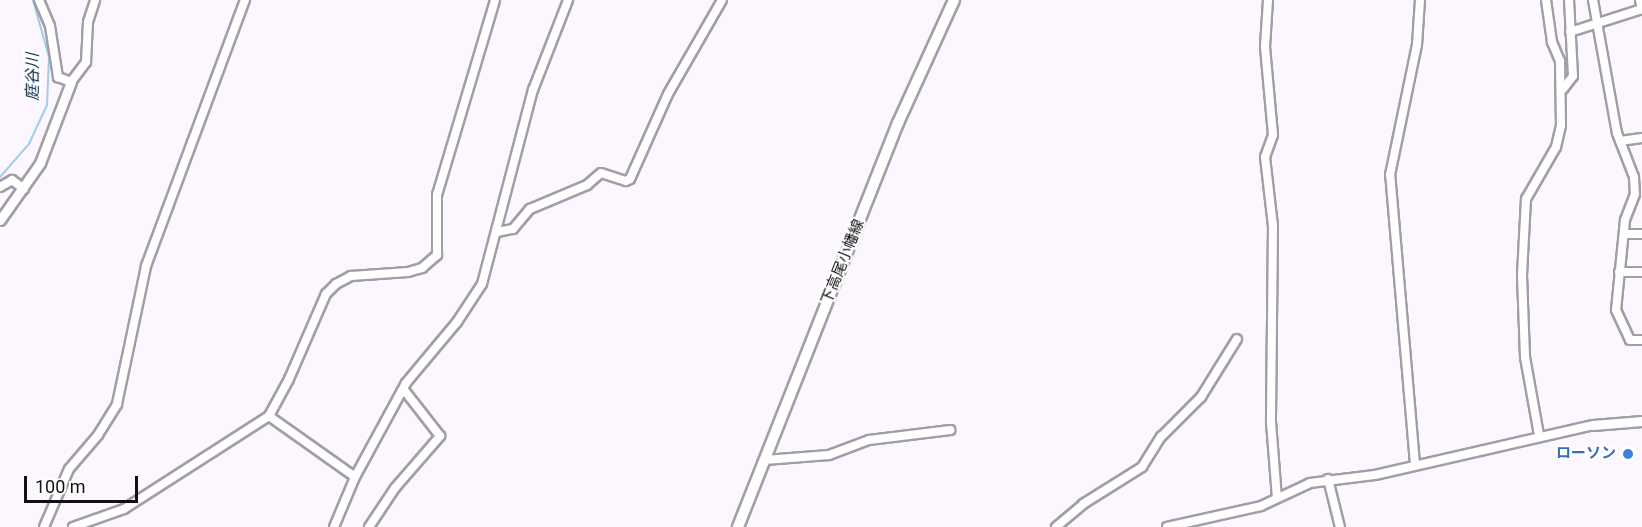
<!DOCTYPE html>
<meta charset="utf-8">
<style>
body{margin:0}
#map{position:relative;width:1642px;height:527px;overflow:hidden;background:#fcf6fe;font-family:Roboto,"Noto Sans JP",sans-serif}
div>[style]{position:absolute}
.stream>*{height:2px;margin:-1px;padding:0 1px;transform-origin:1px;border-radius:1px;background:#9fcded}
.roads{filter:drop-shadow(2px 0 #a39da5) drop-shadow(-2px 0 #a39da5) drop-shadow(0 2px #a39da5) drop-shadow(0 -2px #a39da5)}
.minor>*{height:8px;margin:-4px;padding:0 4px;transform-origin:4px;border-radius:4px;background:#fff}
.tertiary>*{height:9px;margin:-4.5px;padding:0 4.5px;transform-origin:4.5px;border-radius:4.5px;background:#fff}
.secondary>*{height:10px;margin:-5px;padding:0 5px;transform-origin:5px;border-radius:5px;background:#fff}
.dots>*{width:16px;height:16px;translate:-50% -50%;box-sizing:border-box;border:3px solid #fff;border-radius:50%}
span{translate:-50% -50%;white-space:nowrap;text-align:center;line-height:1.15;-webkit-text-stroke:4.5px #fff;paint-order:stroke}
.street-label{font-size:15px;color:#121013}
.shop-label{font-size:15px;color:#366cbe;font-weight:700}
.right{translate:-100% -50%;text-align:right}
.water-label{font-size:16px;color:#0d3349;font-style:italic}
.scale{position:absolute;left:24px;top:476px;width:114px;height:27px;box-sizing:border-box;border:3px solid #121013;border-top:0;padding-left:8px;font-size:18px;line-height:21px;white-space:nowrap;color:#121013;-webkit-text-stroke:4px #fff;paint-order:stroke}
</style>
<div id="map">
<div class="stream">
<i style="left:0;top:177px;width:44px;rotate:-48.7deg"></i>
<i style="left:29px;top:144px;width:43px;rotate:-65.2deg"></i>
<i style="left:47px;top:105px;width:48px;rotate:-87.6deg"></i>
<i style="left:49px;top:57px;width:59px;rotate:-105.7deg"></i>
</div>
<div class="roads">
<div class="minor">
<i style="left:39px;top:0;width:28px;rotate:67deg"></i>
<i style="left:50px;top:26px;width:52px;rotate:81.1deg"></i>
<i style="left:58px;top:77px;width:14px;rotate:21deg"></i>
<i style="left:71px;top:82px;width:25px;rotate:-53deg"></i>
<i style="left:86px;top:62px;width:40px;rotate:-87.1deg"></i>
<i style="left:88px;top:22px;width:23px;rotate:-72deg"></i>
<i style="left:1268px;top:0;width:47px;rotate:93.7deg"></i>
<i style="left:1265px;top:47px;width:88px;rotate:84.8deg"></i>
<i style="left:1273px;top:135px;width:23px;rotate:110deg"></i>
<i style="left:1265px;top:157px;width:69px;rotate:83.4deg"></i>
<i style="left:1273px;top:226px;width:196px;rotate:90.6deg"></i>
<i style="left:1271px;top:422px;width:76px;rotate:85.5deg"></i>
<i style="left:1593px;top:0;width:135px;rotate:79.8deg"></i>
<i style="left:1617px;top:133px;width:47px;rotate:68.9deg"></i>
<i style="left:1634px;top:177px;width:17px;rotate:87deg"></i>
<i style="left:1635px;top:194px;width:28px;rotate:111deg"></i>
<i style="left:1625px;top:220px;width:90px;rotate:95.7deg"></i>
<i style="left:1616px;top:310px;width:33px;rotate:65deg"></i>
<i style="left:1630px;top:340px;width:12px"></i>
<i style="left:1570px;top:32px;width:76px;rotate:-17.7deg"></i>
<i style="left:1563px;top:89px;width:16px;rotate:-52deg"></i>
<i style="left:1573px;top:76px;width:76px;rotate:-93deg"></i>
<i style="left:1620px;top:141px;width:22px;rotate:-8deg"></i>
<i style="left:0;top:187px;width:14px;rotate:-30deg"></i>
<i style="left:12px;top:180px;width:15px;rotate:37deg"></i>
<i style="left:497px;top:232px;width:16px;rotate:-11deg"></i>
<i style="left:513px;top:229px;width:26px;rotate:-50deg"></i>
<i style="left:530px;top:209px;width:62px;rotate:-22.8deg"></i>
<i style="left:587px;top:185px;width:18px;rotate:-41deg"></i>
<i style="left:601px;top:173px;width:26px;rotate:18deg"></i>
<i style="left:626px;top:181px;width:4px;rotate:-27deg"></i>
<i style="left:630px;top:179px;width:93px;rotate:-65.9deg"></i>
<i style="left:668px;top:94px;width:108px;rotate:-60.1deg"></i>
<i style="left:1625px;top:234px;width:17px"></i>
<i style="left:1619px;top:272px;width:23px"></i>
<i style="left:269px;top:416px;width:105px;rotate:35.3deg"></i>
<i style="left:1539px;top:435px;width:79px;rotate:-100.2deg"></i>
<i style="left:1525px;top:357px;width:82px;rotate:-92.1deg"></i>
<i style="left:1522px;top:275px;width:76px;rotate:-87deg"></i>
<i style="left:1526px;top:199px;width:60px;rotate:-60deg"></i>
<i style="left:1556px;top:147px;width:22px;rotate:-77deg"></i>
<i style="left:1561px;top:126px;width:65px;rotate:-90.9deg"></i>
<i style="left:1560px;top:61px;width:21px;rotate:-113deg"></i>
<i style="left:1552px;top:42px;width:42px;rotate:-98.1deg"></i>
<i style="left:765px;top:460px;width:64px;rotate:-4.5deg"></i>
<i style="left:829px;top:455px;width:43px;rotate:-20.6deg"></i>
<i style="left:869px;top:440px;width:82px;rotate:-7deg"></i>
<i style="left:1415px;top:464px;width:290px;rotate:-94.9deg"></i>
<i style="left:1390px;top:175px;width:133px;rotate:-78.3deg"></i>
<i style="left:1417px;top:45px;width:45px;rotate:-86.2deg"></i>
<i style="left:1328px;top:479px;width:49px;rotate:76deg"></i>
<i style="left:44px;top:527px;width:63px;rotate:-66.7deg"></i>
<i style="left:69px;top:469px;width:45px;rotate:-49.5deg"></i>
<i style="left:98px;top:435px;width:36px;rotate:-58deg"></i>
<i style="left:117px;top:404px;width:141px;rotate:-78.1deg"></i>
<i style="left:146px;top:266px;width:284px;rotate:-69.6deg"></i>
<i style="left:73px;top:527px;width:54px;rotate:-19.4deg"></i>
<i style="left:124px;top:509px;width:172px;rotate:-32.7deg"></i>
<i style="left:269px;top:416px;width:42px;rotate:-61.6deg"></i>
<i style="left:289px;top:379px;width:93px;rotate:-66.5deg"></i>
<i style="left:326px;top:294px;width:14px;rotate:-45deg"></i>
<i style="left:336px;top:284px;width:17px;rotate:-28deg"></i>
<i style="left:351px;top:276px;width:57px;rotate:-4deg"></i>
<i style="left:408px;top:272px;width:15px;rotate:-16deg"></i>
<i style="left:422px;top:268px;width:20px;rotate:-41deg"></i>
<i style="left:437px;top:255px;width:60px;rotate:-90deg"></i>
<i style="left:437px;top:195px;width:203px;rotate:-73.4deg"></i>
<i style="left:334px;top:527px;width:54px;rotate:-67.2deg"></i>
<i style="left:355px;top:477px;width:107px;rotate:-61.5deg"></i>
<i style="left:406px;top:383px;width:80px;rotate:-50.1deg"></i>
<i style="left:457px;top:322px;width:45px;rotate:-56.7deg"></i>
<i style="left:482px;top:284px;width:201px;rotate:-75.3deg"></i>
<i style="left:533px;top:90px;width:97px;rotate:-68.7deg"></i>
<i style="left:369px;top:527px;width:47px;rotate:-56.3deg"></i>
<i style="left:395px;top:488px;width:69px;rotate:-49.1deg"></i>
<i style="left:440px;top:436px;width:58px;rotate:-128deg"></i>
<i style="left:1056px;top:527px;width:35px;rotate:-40deg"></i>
<i style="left:1083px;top:504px;width:70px;rotate:-32.1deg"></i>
<i style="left:1142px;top:467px;width:36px;rotate:-58deg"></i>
<i style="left:1161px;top:437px;width:57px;rotate:-45deg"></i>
<i style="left:1201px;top:397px;width:68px;rotate:-58.2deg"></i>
<i style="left:1167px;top:527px;width:96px;rotate:-12.6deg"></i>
<i style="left:1261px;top:506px;width:54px;rotate:-25.1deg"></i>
<i style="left:1310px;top:483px;width:65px;rotate:-7deg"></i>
<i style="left:1375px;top:475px;width:224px;rotate:-12.9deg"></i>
</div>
<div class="tertiary">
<i style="left:1640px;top:0;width:9px;rotate:77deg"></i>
<i style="left:0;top:220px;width:70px;rotate:-54.9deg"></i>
<i style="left:40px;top:163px;width:87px;rotate:-69.1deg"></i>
<i style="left:1593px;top:425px;width:49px;rotate:-4.7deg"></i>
</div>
<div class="secondary">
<i style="left:738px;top:527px;width:435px;rotate:-68.4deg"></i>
<i style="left:898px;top:123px;width:135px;rotate:-65.5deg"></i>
</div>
</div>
<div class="dots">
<i style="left:1628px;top:454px;background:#3f7fe0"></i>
</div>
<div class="street-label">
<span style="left:843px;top:262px;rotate:-68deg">下高尾小幡線</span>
</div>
<div class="shop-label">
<span class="right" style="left:1616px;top:454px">ローソン</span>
</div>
<div class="water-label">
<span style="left:33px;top:77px;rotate:-90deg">庭谷川</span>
</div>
<div class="scale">100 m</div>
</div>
